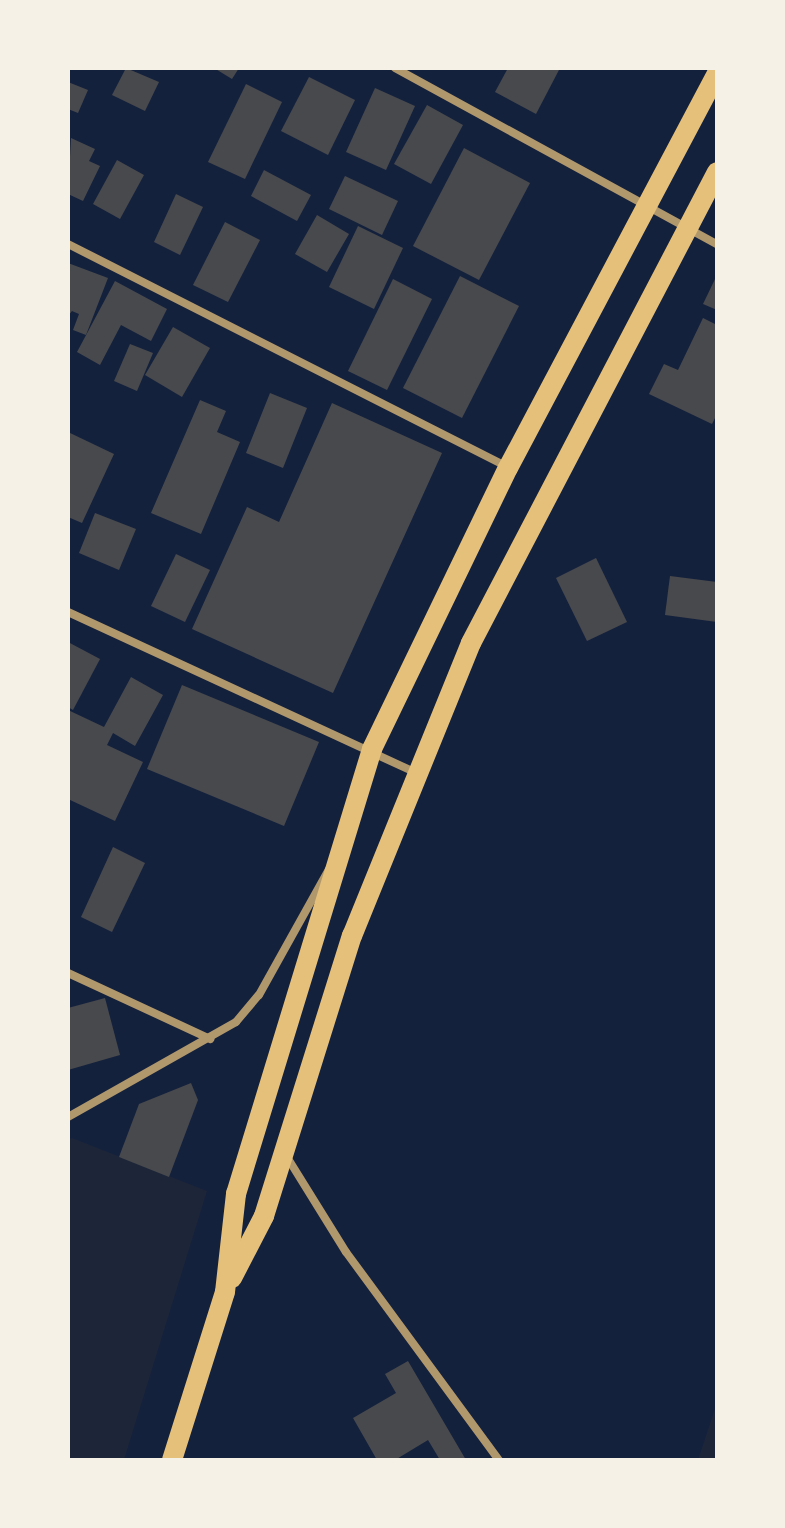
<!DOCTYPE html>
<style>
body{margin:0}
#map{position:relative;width:785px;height:1528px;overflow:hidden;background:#14213d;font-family:Quicksand,sans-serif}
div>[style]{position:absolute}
.green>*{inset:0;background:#1d2539}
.building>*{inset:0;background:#48494c}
.minor>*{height:8px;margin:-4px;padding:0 4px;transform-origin:4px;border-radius:4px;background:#b1986c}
.primary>*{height:20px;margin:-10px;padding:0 10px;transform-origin:10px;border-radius:10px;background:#e5c07b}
span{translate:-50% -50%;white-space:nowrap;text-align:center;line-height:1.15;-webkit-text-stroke:7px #f6f1e7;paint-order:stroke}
.frame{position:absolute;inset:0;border:70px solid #f6f1e7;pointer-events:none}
</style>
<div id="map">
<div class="green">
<i style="clip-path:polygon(72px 1138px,207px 1191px,124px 1460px,68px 1460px,68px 1140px)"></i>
<i style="clip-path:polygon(717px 1403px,717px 1460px,698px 1460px)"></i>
</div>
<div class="building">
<i style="clip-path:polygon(126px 68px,159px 82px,145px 111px,112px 95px)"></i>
<i style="clip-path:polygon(214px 68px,239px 68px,232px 79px)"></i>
<i style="clip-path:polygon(508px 68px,560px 68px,536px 114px,495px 92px)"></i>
<i style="clip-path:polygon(309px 77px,355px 100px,328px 155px,281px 131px)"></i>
<i style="clip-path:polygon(68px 82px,88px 90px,78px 113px,68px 109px)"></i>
<i style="clip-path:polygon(246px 84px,282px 102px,245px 179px,208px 162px)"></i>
<i style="clip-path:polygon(375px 88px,415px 106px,386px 170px,346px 152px)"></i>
<i style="clip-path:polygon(427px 105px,463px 125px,431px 184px,394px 164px)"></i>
<i style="clip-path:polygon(71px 138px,95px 149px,89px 161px,100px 166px,83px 201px,68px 194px)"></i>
<i style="clip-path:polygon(464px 148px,530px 183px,479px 280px,413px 246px)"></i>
<i style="clip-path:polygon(117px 160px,144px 175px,120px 219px,93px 204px)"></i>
<i style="clip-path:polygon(264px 170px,311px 195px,297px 221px,251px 196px)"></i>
<i style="clip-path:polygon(345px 176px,398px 201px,382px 235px,329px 209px)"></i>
<i style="clip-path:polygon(176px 194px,203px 207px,180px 255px,154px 242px)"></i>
<i style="clip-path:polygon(317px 215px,349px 234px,327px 272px,295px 254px)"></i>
<i style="clip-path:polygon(225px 222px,260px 240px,228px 302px,193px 285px)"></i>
<i style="clip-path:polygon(358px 226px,403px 248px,374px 309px,329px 287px)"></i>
<i style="clip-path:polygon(68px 263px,108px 278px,86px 335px,73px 330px,79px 314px,72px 311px,68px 316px)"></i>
<i style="clip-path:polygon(717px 275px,717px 310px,703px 304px)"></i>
<i style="clip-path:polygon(460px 276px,519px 306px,462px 418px,403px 388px)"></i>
<i style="clip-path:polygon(393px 279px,432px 299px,387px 390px,348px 371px)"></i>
<i style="clip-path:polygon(115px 281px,167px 309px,151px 341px,121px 325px,100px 365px,77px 352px)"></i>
<i style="clip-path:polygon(703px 318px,717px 325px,717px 414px,712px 424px,649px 394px,664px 364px,678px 370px)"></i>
<i style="clip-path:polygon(173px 327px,210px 348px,182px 397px,145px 375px)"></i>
<i style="clip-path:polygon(130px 344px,153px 353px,137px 391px,114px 381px)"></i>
<i style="clip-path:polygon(270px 393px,307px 408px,283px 468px,246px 453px)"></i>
<i style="clip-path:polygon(200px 400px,226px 411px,217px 432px,240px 442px,201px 534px,151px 513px)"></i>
<i style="clip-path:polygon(332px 403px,442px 453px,333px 693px,192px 629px,247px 507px,279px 522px)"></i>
<i style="clip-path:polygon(68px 432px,114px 454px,82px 523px,68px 517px)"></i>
<i style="clip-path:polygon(95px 513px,136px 529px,119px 570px,79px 553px)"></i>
<i style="clip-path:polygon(176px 554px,210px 570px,185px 622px,151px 606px)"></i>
<i style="clip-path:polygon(596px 558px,627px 622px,587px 641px,556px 578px)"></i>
<i style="clip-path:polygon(670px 576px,717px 582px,717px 622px,665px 615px)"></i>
<i style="clip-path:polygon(68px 642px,100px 659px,73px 710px,68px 707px)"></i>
<i style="clip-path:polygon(131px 677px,163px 695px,135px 746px,113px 733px,107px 745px,143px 762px,115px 821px,68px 799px,68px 710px,104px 727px)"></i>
<i style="clip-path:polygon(182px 685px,319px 742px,284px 826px,147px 769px)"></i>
<i style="clip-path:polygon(113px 847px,145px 863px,112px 932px,81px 917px)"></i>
<i style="clip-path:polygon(105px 998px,120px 1055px,68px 1070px,68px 1008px)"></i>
<i style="clip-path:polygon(191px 1083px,198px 1100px,169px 1177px,119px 1157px,139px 1104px)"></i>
<i style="clip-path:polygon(408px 1361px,466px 1460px,440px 1460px,428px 1440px,395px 1460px,377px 1460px,353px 1418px,396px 1393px,385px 1374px)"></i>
</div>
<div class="minor">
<i style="left:395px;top:68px;width:367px;rotate:28.7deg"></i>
<i style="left:68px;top:244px;width:493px;rotate:26.9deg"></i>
<i style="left:68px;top:612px;width:382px;rotate:24.8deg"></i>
<i style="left:68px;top:973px;width:157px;rotate:24.9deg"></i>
<i style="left:68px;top:1117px;width:193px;rotate:-29.5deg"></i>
<i style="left:236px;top:1022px;width:35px;rotate:-50deg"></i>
<i style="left:259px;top:995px;width:144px;rotate:-60.9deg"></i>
<i style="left:287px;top:1157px;width:112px;rotate:58.2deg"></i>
<i style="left:346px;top:1252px;width:258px;rotate:53.7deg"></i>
</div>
<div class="primary">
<i style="left:232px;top:1278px;width:70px;rotate:-62.7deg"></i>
<i style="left:264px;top:1216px;width:294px;rotate:-72.6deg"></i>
<i style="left:352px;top:936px;width:316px;rotate:-67.9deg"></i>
<i style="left:471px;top:643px;width:531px;rotate:-62.42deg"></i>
<i style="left:172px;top:1460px;width:176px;rotate:-72.5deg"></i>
<i style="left:225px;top:1292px;width:99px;rotate:-83.6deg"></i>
<i style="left:236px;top:1194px;width:465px;rotate:-73deg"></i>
<i style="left:372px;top:749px;width:312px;rotate:-64.2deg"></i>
<i style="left:508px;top:468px;width:446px;rotate:-62.1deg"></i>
</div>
<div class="frame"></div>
</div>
